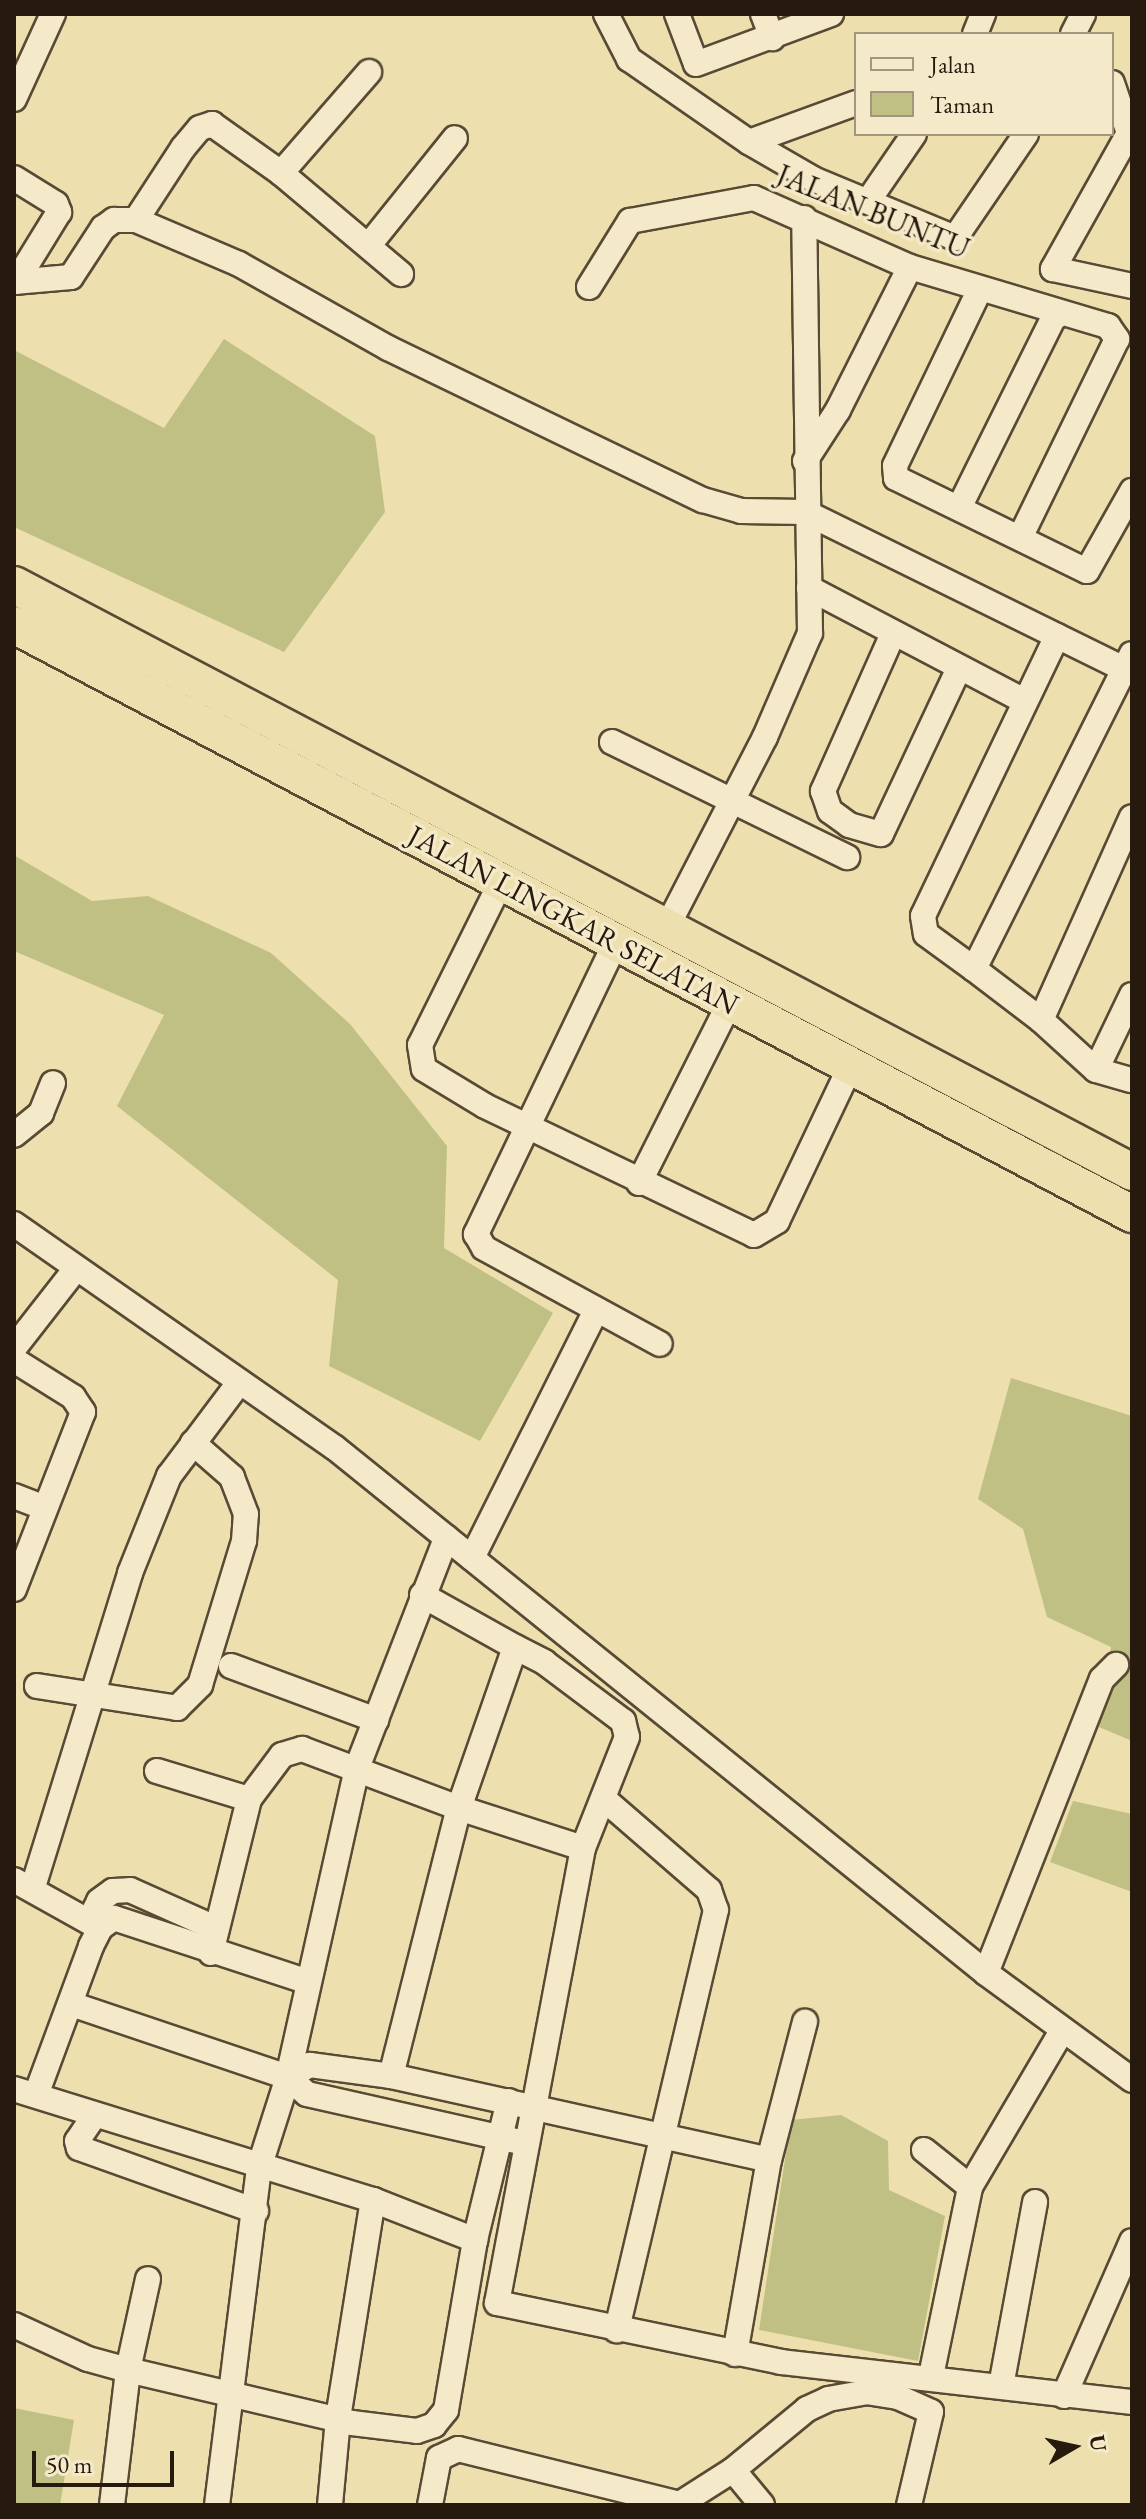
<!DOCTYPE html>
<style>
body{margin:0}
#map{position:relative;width:1146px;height:2519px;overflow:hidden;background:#eedfae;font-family:"EB Garamond",serif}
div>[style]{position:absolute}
.green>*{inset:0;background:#c0c085}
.roads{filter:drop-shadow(2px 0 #584a35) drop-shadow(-2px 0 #584a35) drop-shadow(0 2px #584a35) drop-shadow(0 -2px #584a35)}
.minor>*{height:24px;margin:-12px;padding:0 12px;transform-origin:12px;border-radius:12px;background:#f4eaca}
.highway>*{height:36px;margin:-18px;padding:0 18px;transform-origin:18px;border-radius:18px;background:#eedfae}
span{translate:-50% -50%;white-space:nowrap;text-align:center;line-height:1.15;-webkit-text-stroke:7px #f4eaca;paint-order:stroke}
.street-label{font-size:30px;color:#26190d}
.frame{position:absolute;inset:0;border:16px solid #26190d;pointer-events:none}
.legend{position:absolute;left:854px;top:32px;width:260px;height:104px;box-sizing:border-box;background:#f4eaca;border:2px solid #a2967e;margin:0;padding:10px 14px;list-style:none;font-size:24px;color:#26190d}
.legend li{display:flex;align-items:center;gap:16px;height:40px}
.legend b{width:40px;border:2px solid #a2967e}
.north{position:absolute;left:1034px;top:2407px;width:80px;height:80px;-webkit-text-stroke:6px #f4eaca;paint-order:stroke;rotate:81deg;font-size:22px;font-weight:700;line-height:32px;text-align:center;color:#26190d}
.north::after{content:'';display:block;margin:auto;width:28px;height:36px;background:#26190d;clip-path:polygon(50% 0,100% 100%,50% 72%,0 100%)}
.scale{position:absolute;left:32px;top:2451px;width:142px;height:36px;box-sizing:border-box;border:4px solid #26190d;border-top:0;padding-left:10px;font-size:24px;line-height:28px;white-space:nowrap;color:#26190d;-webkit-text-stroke:6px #f4eaca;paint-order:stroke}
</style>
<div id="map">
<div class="green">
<i style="clip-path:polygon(224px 339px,375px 436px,385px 512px,284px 652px,14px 527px,14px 350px,164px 428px)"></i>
<i style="clip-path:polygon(14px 855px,92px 901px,148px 896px,271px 953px,350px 1024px,447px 1146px,444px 1248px,553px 1313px,480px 1441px,329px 1366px,338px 1280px,117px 1106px,164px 1015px,14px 951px)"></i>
<i style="clip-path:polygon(1011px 1378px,1132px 1416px,1132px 1741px,1099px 1727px,1111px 1647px,1047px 1617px,1023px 1529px,978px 1499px)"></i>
<i style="clip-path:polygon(1073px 1801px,1132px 1814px,1132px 1892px,1050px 1862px)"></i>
<i style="clip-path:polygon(841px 2115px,888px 2141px,889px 2190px,945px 2216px,918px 2361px,759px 2330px,791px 2120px)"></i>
<i style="clip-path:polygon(14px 2408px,74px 2420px,60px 2505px,14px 2505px)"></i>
</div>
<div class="roads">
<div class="minor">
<i style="left:606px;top:14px;width:51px;rotate:62.9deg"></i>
<i style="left:629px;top:59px;width:146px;rotate:34.7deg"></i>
<i style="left:749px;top:142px;width:74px;rotate:30deg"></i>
<i style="left:813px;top:179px;width:154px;rotate:22.6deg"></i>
<i style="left:955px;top:238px;width:126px;rotate:-55.7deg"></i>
<i style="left:677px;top:14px;width:53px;rotate:69.2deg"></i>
<i style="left:696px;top:64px;width:144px;rotate:-20.3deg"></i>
<i style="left:763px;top:14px;width:26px;rotate:69deg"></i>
<i style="left:975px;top:34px;width:22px;rotate:-68deg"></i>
<i style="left:1073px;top:34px;width:22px;rotate:-63deg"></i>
<i style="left:1112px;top:83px;width:62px;rotate:71.3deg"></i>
<i style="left:14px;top:99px;width:94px;rotate:-65.4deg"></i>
<i style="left:1129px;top:133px;width:156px;rotate:119.2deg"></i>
<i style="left:1053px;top:269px;width:81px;rotate:12.1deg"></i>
<i style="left:749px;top:142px;width:114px;rotate:-20deg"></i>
<i style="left:281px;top:173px;width:134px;rotate:-48.9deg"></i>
<i style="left:14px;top:178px;width:49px;rotate:31.8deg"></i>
<i style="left:56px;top:204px;width:9px;rotate:69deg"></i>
<i style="left:59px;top:212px;width:82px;rotate:121.6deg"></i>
<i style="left:868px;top:201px;width:81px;rotate:-55.5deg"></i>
<i style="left:136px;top:220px;width:86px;rotate:-56.9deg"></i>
<i style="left:183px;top:148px;width:26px;rotate:-50deg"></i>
<i style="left:200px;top:128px;width:13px;rotate:-18deg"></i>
<i style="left:212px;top:124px;width:85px;rotate:35.4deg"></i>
<i style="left:281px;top:173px;width:157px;rotate:40.1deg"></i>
<i style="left:369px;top:245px;width:137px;rotate:-51.2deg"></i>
<i style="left:14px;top:282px;width:57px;rotate:-5deg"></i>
<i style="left:71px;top:277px;width:59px;rotate:-56.9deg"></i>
<i style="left:103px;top:228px;width:14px;rotate:-36deg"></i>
<i style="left:114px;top:220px;width:22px"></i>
<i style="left:136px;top:220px;width:112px;rotate:23.1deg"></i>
<i style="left:239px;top:264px;width:171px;rotate:29.4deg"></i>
<i style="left:388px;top:348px;width:350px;rotate:25.8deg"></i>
<i style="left:703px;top:500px;width:40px;rotate:16deg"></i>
<i style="left:741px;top:511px;width:64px;rotate:0.9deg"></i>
<i style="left:805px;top:512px;width:364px;rotate:26.2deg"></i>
<i style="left:589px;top:287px;width:78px;rotate:-58.2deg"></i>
<i style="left:630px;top:221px;width:126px;rotate:-10.5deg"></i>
<i style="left:754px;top:198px;width:171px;rotate:23.9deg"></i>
<i style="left:910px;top:267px;width:207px;rotate:16.6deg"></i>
<i style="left:1108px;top:326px;width:16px;rotate:55deg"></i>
<i style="left:1117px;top:339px;width:219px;rotate:116deg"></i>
<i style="left:980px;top:289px;width:196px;rotate:115.7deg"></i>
<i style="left:895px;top:466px;width:12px;rotate:85deg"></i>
<i style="left:896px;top:478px;width:212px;rotate:26deg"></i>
<i style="left:1087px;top:571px;width:92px;rotate:-60.6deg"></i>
<i style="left:805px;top:461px;width:61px;rotate:-57.1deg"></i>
<i style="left:838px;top:410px;width:160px;rotate:-63.3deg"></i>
<i style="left:960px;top:506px;width:209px;rotate:-63.6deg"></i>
<i style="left:1053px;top:319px;width:10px;rotate:-37deg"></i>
<i style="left:809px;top:588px;width:243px;rotate:27.7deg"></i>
<i style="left:892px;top:636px;width:170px;rotate:114deg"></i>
<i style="left:823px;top:791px;width:21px;rotate:71deg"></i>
<i style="left:830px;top:811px;width:24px;rotate:36deg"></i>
<i style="left:849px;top:825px;width:33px;rotate:16deg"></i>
<i style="left:881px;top:834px;width:183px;rotate:-64.8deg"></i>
<i style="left:1057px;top:636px;width:310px;rotate:115.6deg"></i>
<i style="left:923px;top:916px;width:18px;rotate:81deg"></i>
<i style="left:926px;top:934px;width:59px;rotate:36.1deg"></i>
<i style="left:974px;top:969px;width:352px;rotate:-63.4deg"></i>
<i style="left:612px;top:742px;width:262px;rotate:26.1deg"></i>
<i style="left:501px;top:882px;width:182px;rotate:116.4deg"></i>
<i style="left:420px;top:1045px;width:24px;rotate:81deg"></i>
<i style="left:424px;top:1069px;width:71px;rotate:31.2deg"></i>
<i style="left:485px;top:1106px;width:298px;rotate:25.6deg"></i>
<i style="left:754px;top:1235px;width:27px;rotate:-31deg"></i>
<i style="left:777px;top:1221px;width:173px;rotate:-64.6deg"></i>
<i style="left:667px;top:927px;width:214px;rotate:-62.7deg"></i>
<i style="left:765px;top:737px;width:113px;rotate:-66.6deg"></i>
<i style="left:810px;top:633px;width:415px;rotate:-90.8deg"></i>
<i style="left:615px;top:944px;width:322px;rotate:115.6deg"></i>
<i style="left:476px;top:1234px;width:16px;rotate:60deg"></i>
<i style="left:484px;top:1248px;width:200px;rotate:28.6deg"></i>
<i style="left:974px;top:969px;width:84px;rotate:37.3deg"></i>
<i style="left:1041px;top:1020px;width:74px;rotate:42.3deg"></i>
<i style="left:1096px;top:1070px;width:37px;rotate:16deg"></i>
<i style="left:1041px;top:1020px;width:222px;rotate:-65.9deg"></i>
<i style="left:1096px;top:1070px;width:83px;rotate:-64.4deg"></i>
<i style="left:14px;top:1135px;width:35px;rotate:-39deg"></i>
<i style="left:41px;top:1113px;width:32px;rotate:-68deg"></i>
<i style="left:639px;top:1183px;width:200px;rotate:-63.3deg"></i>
<i style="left:14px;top:1224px;width:390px;rotate:34.9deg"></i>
<i style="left:334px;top:1447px;width:838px;rotate:38.89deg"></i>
<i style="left:986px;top:1973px;width:181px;rotate:36.2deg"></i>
<i style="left:14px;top:1348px;width:99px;rotate:-52deg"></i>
<i style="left:14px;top:1360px;width:70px;rotate:32.1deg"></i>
<i style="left:73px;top:1397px;width:18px;rotate:56deg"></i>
<i style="left:83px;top:1412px;width:190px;rotate:111.3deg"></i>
<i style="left:14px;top:1496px;width:31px;rotate:21deg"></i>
<i style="left:472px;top:1558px;width:277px;rotate:-63.4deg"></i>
<i style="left:422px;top:1595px;width:107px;rotate:29.2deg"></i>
<i style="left:231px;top:1666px;width:155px;rotate:20.4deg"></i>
<i style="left:37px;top:1686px;width:142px;rotate:8.9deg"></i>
<i style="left:177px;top:1708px;width:33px;rotate:-45deg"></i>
<i style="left:200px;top:1685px;width:151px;rotate:-73deg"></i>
<i style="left:244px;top:1541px;width:27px;rotate:-86deg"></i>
<i style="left:246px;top:1514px;width:40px;rotate:-111deg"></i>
<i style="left:232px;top:1477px;width:52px;rotate:-138.9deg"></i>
<i style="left:157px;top:1771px;width:96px;rotate:16.9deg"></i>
<i style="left:249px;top:1799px;width:55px;rotate:-53.1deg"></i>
<i style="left:282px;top:1755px;width:21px;rotate:-17deg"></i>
<i style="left:302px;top:1749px;width:168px;rotate:20.6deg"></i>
<i style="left:459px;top:1808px;width:130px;rotate:17.9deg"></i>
<i style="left:604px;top:1799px;width:139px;rotate:40.9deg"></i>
<i style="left:709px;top:1890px;width:21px;rotate:71deg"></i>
<i style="left:716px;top:1910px;width:432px;rotate:103.3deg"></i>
<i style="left:14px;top:1880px;width:98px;rotate:29.2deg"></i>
<i style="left:33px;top:1887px;width:329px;rotate:-72.8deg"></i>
<i style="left:130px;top:1573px;width:105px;rotate:-68.1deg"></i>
<i style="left:169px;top:1476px;width:115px;rotate:-53.1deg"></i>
<i style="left:89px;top:1921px;width:22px;rotate:-63deg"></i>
<i style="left:99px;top:1901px;width:17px;rotate:-36deg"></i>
<i style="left:113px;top:1891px;width:17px;rotate:-3deg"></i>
<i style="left:130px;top:1890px;width:95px;rotate:24.1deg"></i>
<i style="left:211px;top:1953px;width:159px;rotate:-76.1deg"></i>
<i style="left:986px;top:1973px;width:316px;rotate:-68.5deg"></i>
<i style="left:1102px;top:1679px;width:20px;rotate:-45deg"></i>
<i style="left:71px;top:2004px;width:229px;rotate:18.6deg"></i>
<i style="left:288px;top:2077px;width:25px;rotate:42deg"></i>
<i style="left:307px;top:2094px;width:214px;rotate:12.7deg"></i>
<i style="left:391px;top:2076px;width:276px;rotate:-75.8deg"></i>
<i style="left:459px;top:1808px;width:170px;rotate:-70.8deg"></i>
<i style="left:515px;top:1647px;width:33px;rotate:27deg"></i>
<i style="left:544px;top:1662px;width:99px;rotate:36.8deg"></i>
<i style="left:623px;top:1721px;width:16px;rotate:76deg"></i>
<i style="left:627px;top:1737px;width:119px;rotate:111.6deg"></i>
<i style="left:583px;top:1848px;width:463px;rotate:100.7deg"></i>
<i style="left:497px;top:2303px;width:290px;rotate:11.7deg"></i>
<i style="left:781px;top:2362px;width:353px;rotate:6.5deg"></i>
<i style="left:288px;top:2077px;width:25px;rotate:-29deg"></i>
<i style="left:310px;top:2065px;width:82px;rotate:7.7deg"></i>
<i style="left:391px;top:2076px;width:387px;rotate:12.5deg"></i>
<i style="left:14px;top:2089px;width:376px;rotate:17.2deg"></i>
<i style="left:373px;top:2200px;width:110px;rotate:21.4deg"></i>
<i style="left:475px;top:2240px;width:143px;rotate:-76.3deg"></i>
<i style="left:36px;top:2095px;width:159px;rotate:-69.7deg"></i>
<i style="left:91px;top:1946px;width:20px;rotate:-63deg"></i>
<i style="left:100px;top:1928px;width:17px;rotate:-36deg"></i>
<i style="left:114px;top:1918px;width:202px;rotate:18.2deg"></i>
<i style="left:94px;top:2116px;width:30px;rotate:124deg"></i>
<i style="left:77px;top:2141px;width:7px;rotate:74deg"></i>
<i style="left:79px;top:2148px;width:188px;rotate:19.6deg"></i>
<i style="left:924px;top:2150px;width:59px;rotate:38.8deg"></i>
<i style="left:970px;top:2187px;width:181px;rotate:-59.5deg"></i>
<i style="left:14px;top:2325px;width:81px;rotate:24.7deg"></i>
<i style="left:88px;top:2359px;width:41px;rotate:15.4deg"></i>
<i style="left:128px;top:2370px;width:230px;rotate:13.3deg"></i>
<i style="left:352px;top:2423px;width:65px;rotate:7deg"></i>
<i style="left:417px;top:2431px;width:18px;rotate:-19deg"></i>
<i style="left:434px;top:2425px;width:19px;rotate:-51deg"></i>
<i style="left:446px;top:2410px;width:172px;rotate:-80.3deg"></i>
<i style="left:735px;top:2354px;width:197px;rotate:-80.1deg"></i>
<i style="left:769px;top:2160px;width:143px;rotate:-75.4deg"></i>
<i style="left:931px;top:2376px;width:193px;rotate:-78.3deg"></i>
<i style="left:1001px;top:2386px;width:187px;rotate:-79.5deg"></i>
<i style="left:1064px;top:2396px;width:169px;rotate:-66.3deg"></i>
<i style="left:112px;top:2505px;width:136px;rotate:-83.2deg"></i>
<i style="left:128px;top:2370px;width:93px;rotate:-77.6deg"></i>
<i style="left:217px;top:2505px;width:340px;rotate:-82.9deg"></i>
<i style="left:259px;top:2168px;width:96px;rotate:-72.3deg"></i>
<i style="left:288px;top:2077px;width:317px;rotate:-77.4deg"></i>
<i style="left:357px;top:1768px;width:247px;rotate:-68.8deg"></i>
<i style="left:330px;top:2505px;width:87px;rotate:-84.7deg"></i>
<i style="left:338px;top:2418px;width:221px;rotate:-80.9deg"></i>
<i style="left:430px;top:2505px;width:48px;rotate:-79.2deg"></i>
<i style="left:439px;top:2458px;width:21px;rotate:-25deg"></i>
<i style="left:458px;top:2449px;width:226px;rotate:13.9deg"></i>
<i style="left:678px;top:2505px;width:65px;rotate:-32.5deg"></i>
<i style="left:762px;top:2505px;width:45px;rotate:-129.6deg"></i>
<i style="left:733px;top:2470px;width:96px;rotate:-39.5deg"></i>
<i style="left:807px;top:2409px;width:23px;rotate:-25deg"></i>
<i style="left:828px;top:2399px;width:39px;rotate:-10deg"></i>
<i style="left:866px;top:2392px;width:32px;rotate:9deg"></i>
<i style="left:898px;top:2397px;width:36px;rotate:24deg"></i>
<i style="left:931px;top:2412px;width:96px;rotate:103.3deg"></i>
</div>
<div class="highway">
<i style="left:14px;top:585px;width:1263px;rotate:27.7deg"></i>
<i style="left:14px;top:625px;width:1264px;rotate:27.78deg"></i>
</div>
</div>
<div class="street-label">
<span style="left:873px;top:212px;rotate:22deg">JALAN BUNTU</span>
<span style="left:573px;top:920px;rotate:28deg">JALAN LINGKAR SELATAN</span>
</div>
<div class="frame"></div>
<ul class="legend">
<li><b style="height:10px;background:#f4eaca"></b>Jalan</li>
<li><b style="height:22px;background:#c0c085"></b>Taman</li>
</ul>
<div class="north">U</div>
<div class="scale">50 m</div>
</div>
